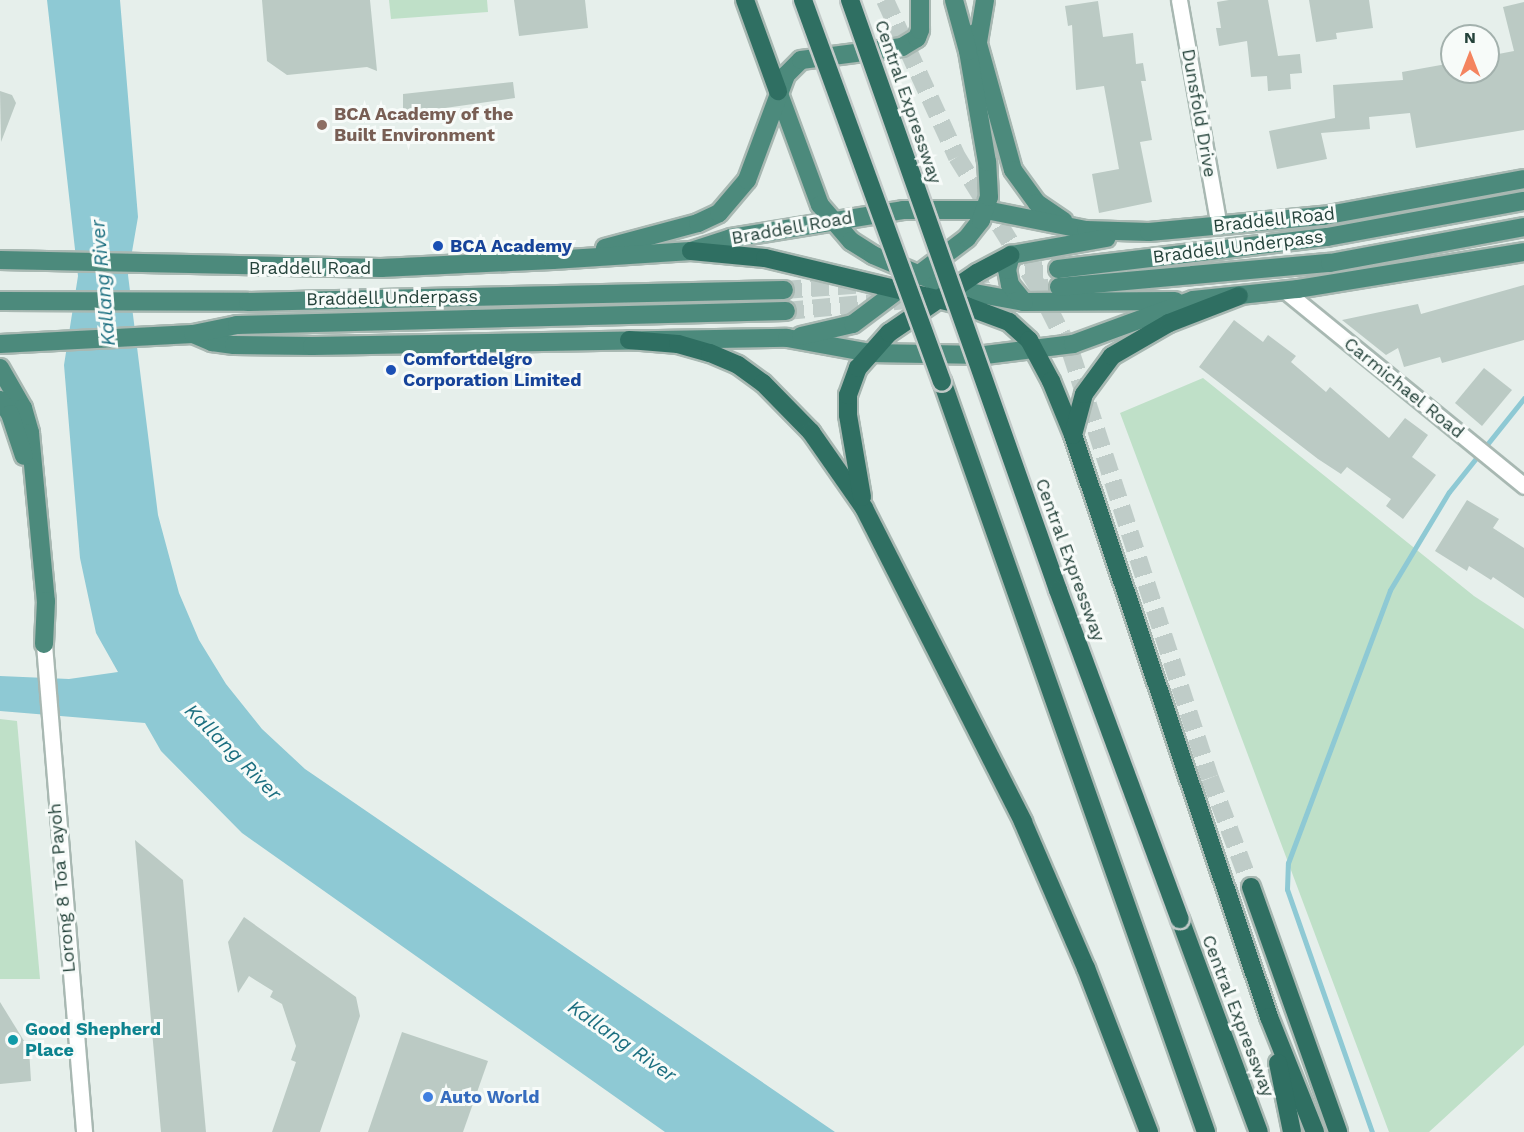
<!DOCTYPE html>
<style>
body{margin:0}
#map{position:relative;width:1524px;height:1132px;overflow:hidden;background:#e6efeb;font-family:"Work Sans",sans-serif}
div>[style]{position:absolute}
.green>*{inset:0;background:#bfe0c8}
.water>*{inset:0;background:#8ec9d4}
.stream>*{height:5px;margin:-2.5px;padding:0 2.5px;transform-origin:2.5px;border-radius:2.5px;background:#8ec9d4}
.building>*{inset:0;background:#bbcac4}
.trunk-tunnel>*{height:18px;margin-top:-9px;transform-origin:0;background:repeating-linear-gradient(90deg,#bfccc8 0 18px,transparent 0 27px)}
.motorway-tunnel>*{height:18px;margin-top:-9px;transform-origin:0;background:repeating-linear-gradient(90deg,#bfccc8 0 18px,transparent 0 27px)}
.roads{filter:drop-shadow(2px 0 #a8b8b2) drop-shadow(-2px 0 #a8b8b2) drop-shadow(0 2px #a8b8b2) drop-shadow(0 -2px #a8b8b2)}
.minor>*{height:15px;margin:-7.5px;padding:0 7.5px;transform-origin:7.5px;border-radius:7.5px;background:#fff}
.trunk>*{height:18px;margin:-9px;padding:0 9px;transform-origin:9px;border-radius:9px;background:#4c8a7c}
.motorway>*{height:18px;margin:-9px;padding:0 9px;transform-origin:9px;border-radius:9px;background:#2f6f62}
.bridges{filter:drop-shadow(2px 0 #c2cac8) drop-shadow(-2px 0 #c2cac8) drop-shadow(0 2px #c2cac8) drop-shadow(0 -2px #c2cac8)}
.motorway-bridge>*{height:18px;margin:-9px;padding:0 9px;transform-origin:9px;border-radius:9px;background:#2f6f62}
.dots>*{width:16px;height:16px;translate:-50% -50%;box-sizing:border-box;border:3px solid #f7fbf9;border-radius:50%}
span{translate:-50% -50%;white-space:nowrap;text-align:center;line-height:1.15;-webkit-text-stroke:6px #f7fbf9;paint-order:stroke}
.street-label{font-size:18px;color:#24423a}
.education-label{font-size:18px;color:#785e54;font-weight:700}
.left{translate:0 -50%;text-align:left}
.transit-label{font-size:18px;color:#164399;font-weight:700}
.culture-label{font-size:18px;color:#0d838f;font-weight:700}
.shop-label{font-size:18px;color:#366cbe;font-weight:700}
.water-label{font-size:20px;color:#1c6f80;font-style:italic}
.north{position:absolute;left:1440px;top:24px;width:60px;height:60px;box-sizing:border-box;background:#f7fbf9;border:2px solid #a3b1ad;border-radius:50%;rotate:0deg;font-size:16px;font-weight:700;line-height:24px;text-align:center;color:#24423a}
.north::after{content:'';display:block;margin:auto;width:21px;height:27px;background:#f4845f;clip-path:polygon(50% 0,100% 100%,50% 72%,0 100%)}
</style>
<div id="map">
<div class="green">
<i style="clip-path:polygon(389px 0,487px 0,488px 12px,391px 19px)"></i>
<i style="clip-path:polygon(1203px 378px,1474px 596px,1524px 629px,1524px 1045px,1429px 1132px,1389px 1132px,1120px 413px)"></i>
<i style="clip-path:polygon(0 719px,17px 721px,40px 979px,0 979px)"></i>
</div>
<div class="water">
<i style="clip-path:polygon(47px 0,120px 0,138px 217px,128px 275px,158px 515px,179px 593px,199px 640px,226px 684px,262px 729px,305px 769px,835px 1132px,665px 1132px,242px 833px,161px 751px,145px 723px,0 711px,0 676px,69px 679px,118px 672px,96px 633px,80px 558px,64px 365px,78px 276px)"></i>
</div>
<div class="stream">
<i style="left:1372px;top:1132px;width:257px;rotate:-109.3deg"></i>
<i style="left:1287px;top:889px;width:26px;rotate:-88deg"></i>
<i style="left:1288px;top:863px;width:291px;rotate:-69.5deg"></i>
<i style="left:1390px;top:590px;width:114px;rotate:-59deg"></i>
<i style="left:1449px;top:492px;width:120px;rotate:-51.4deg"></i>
</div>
<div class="building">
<i style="clip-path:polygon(262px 0,370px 0,377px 71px,367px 67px,287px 75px,267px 61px)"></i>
<i style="clip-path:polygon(514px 0,585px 0,588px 28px,519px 36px)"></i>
<i style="clip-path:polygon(1229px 0,1268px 0,1278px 56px,1300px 54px,1302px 73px,1290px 74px,1291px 89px,1268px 91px,1267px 76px,1251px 77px,1247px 41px,1219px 46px,1216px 28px,1221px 28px,1217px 2px)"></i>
<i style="clip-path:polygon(1309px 0,1369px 0,1373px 28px,1336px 33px,1337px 39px,1316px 42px)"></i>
<i style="clip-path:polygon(1098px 1px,1103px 37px,1133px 33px,1136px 64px,1143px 63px,1146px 81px,1141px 81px,1152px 140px,1140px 142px,1152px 202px,1099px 213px,1092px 174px,1119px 169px,1104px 86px,1076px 90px,1072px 25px,1068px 26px,1065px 6px)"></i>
<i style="clip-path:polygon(1524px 2px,1524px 130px,1416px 148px,1410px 113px,1369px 117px,1370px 129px,1321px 133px,1327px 159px,1277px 169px,1269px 131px,1335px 118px,1333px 85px,1403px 80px,1402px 72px,1452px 63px,1452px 72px,1488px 72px,1488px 56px,1514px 51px,1503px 7px)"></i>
<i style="clip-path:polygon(513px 82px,515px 98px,403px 114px,403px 94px)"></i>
<i style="clip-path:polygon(0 91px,12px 95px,16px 103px,1px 142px)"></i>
<i style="clip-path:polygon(1524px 285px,1524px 340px,1442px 363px,1440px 357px,1404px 367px,1398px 348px,1386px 355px,1342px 320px,1418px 304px,1421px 314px)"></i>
<i style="clip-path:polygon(1234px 320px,1263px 342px,1268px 335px,1296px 356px,1291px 362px,1326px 392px,1330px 387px,1389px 438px,1405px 418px,1428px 435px,1412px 457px,1436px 475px,1403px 519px,1386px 506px,1391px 499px,1347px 467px,1341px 474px,1318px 459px,1199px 367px)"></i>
<i style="clip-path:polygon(1484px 368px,1512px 390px,1482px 426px,1455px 403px)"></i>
<i style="clip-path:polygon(1467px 500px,1499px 519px,1493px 528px,1524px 548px,1524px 598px,1493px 577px,1491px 580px,1469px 566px,1467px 571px,1435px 551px)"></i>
<i style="clip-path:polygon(135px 840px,183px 880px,206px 1132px,161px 1132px)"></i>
<i style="clip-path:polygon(244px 917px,356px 997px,360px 1016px,320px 1132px,272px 1132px,296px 1062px,291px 1060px,296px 1046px,282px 1004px,270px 997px,273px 991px,249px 976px,238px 993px,228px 942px)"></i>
<i style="clip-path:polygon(0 1002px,29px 1049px,31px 1081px,0 1084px)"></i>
<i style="clip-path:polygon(402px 1032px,488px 1061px,463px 1132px,368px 1132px)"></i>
</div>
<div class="trunk-tunnel">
<i style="left:971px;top:275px;width:87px;rotate:-3.9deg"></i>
<i style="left:784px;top:290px;width:82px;rotate:-4.2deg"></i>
<i style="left:1004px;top:292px;width:55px;rotate:-5.2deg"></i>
<i style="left:786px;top:311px;width:143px;rotate:-5.2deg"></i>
</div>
<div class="motorway-tunnel">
<i style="left:885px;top:0;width:173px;rotate:65.4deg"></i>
<i style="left:957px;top:157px;width:151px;rotate:58deg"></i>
<i style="left:1037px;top:285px;width:76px;rotate:63.4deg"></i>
<i style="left:1071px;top:353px;width:447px;rotate:71.9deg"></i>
<i style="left:1210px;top:778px;width:116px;rotate:69.4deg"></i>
</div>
<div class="roads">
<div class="minor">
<i style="left:1179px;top:0;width:230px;rotate:80deg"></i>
<i style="left:1284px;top:290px;width:310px;rotate:39.2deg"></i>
<i style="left:44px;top:644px;width:490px;rotate:85.3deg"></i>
</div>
<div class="trunk">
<i style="left:975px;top:33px;width:142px;rotate:74.5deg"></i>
<i style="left:1013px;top:170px;width:41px;rotate:54deg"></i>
<i style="left:1037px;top:203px;width:32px;rotate:34deg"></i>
<i style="left:978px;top:42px;width:43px;rotate:-80.5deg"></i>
<i style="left:778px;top:91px;width:121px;rotate:69.8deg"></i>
<i style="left:820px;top:205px;width:48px;rotate:49.3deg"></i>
<i style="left:851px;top:241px;width:26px;rotate:32deg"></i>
<i style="left:873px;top:255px;width:87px;rotate:23deg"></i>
<i style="left:953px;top:289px;width:72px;rotate:10.4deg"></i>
<i style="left:1024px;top:302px;width:151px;rotate:-0.4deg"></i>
<i style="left:605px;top:248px;width:96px;rotate:-15deg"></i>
<i style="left:698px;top:223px;width:23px;rotate:-25deg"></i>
<i style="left:719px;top:213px;width:43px;rotate:-49.7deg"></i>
<i style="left:747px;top:180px;width:112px;rotate:-69.6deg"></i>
<i style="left:786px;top:75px;width:21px;rotate:-45deg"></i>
<i style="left:801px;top:60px;width:102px;rotate:-7.3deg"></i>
<i style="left:902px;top:47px;width:17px;rotate:-31deg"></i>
<i style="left:917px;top:38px;width:9px;rotate:-69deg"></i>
<i style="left:920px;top:30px;width:30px;rotate:-90deg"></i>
<i style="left:0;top:260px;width:381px;rotate:1.2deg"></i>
<i style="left:381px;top:268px;width:172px;rotate:-2.7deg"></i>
<i style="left:553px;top:260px;width:138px;rotate:-3.7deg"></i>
<i style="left:691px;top:251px;width:42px;rotate:-18deg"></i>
<i style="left:731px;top:238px;width:174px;rotate:-9.2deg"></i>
<i style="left:903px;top:210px;width:83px"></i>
<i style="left:986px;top:210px;width:102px;rotate:11.3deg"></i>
<i style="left:1086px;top:230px;width:63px;rotate:1.8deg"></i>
<i style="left:1149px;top:232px;width:175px;rotate:-5.3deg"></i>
<i style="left:1323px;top:216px;width:204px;rotate:-10.4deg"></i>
<i style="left:1058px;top:269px;width:271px;rotate:-6.8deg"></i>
<i style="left:1327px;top:237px;width:200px;rotate:-10.4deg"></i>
<i style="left:1059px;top:287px;width:272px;rotate:-5.1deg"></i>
<i style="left:1330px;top:263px;width:197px;rotate:-10.5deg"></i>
<i style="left:0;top:301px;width:248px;rotate:0.2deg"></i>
<i style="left:248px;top:302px;width:536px;rotate:-1.28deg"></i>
<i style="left:1024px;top:302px;width:22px;rotate:-129deg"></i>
<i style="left:1010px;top:285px;width:15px;rotate:-101deg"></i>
<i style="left:1007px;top:270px;width:16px;rotate:-75deg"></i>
<i style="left:1011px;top:255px;width:97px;rotate:-10.1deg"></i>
<i style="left:193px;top:334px;width:21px;rotate:23deg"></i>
<i style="left:212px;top:342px;width:22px;rotate:8deg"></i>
<i style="left:234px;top:345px;width:78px;rotate:0.7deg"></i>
<i style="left:312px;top:346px;width:475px;rotate:-1deg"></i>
<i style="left:787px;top:338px;width:84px;rotate:10.2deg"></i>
<i style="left:870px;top:353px;width:115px;rotate:1deg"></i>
<i style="left:985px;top:355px;width:89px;rotate:-7.1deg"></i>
<i style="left:1073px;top:344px;width:128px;rotate:-20.1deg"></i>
<i style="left:1193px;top:300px;width:106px;rotate:-6deg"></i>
<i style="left:1298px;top:289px;width:229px;rotate:-9.3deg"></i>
<i style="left:801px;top:336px;width:53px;rotate:-13deg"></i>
<i style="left:853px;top:324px;width:143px;rotate:-37deg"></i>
<i style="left:967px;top:238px;width:23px;rotate:-52deg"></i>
<i style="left:981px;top:220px;width:24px;rotate:-71deg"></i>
<i style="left:989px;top:197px;width:35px;rotate:-93deg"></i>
<i style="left:987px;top:162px;width:113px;rotate:-99.7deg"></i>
<i style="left:968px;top:51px;width:53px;rotate:-105.4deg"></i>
<i style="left:0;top:344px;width:193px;rotate:-3deg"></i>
<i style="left:193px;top:334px;width:45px;rotate:-11.6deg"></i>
<i style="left:237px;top:325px;width:549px;rotate:-1.46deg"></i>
<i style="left:0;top:368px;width:46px;rotate:60.1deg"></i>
<i style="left:23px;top:408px;width:26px;rotate:74deg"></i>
<i style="left:30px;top:433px;width:169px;rotate:84.6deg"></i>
<i style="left:46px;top:601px;width:43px;rotate:92.7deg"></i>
<i style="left:0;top:400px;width:17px;rotate:54deg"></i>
<i style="left:10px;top:414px;width:44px;rotate:71.6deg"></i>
</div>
<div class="motorway">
<i style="left:745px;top:0;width:97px;rotate:70.1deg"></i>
<i style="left:691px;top:251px;width:74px;rotate:5.4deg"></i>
<i style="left:765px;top:258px;width:207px;rotate:13.4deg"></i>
<i style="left:966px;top:306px;width:46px;rotate:20.4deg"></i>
<i style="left:1009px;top:322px;width:27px;rotate:42deg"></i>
<i style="left:1029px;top:340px;width:47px;rotate:61.8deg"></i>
<i style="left:1051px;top:381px;width:58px;rotate:67.8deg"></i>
<i style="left:1073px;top:435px;width:614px;rotate:71.39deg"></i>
<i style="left:1269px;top:1017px;width:124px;rotate:68.2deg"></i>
<i style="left:629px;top:340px;width:49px;rotate:4.7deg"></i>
<i style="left:678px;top:344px;width:33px;rotate:16deg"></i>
<i style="left:710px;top:353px;width:30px;rotate:23deg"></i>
<i style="left:738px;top:365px;width:31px;rotate:36deg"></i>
<i style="left:763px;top:383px;width:69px;rotate:45.6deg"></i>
<i style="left:811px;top:432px;width:93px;rotate:55.1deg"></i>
<i style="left:864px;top:508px;width:352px;rotate:63.1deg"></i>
<i style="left:1023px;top:822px;width:159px;rotate:66.7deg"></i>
<i style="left:1086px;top:968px;width:176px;rotate:69deg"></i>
<i style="left:942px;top:381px;width:796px;rotate:70.63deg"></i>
<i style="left:1073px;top:435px;width:42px;rotate:-75deg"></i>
<i style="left:1084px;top:394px;width:47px;rotate:-53.6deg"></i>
<i style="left:1112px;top:356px;width:66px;rotate:-30.1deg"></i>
<i style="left:1169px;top:323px;width:75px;rotate:-21.1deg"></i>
<i style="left:862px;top:497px;width:83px;rotate:-99.7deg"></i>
<i style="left:848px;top:415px;width:20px;rotate:-90deg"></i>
<i style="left:848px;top:395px;width:29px;rotate:-70deg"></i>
<i style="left:858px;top:368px;width:47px;rotate:-48.5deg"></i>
<i style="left:889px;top:333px;width:107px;rotate:-34.3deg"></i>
<i style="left:977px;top:273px;width:38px;rotate:-28deg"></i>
<i style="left:1251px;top:887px;width:260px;rotate:70.4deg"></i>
<i style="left:1180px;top:919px;width:227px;rotate:69.7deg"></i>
<i style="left:1278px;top:1063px;width:70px;rotate:78.5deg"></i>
</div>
</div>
<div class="bridges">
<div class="motorway-bridge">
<i style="left:803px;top:0;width:406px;rotate:70deg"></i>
<i style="left:850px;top:0;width:626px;rotate:70.58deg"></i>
<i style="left:1058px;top:590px;width:351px;rotate:69.7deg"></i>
</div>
</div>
<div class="dots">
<i style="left:322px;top:125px;background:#8d6e63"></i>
<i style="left:438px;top:246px;background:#1a4fb4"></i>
<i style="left:391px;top:370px;background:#1a4fb4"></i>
<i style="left:13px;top:1040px;background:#0f9aa8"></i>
<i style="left:428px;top:1097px;background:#3f7fe0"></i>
</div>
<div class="street-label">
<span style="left:908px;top:102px;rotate:71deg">Central Expressway</span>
<span style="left:1199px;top:113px;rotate:80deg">Dunsfold Drive</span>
<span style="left:1274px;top:220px;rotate:-6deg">Braddell Road</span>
<span style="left:792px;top:228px;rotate:-10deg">Braddell Road</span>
<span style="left:1238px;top:247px;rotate:-7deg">Braddell Underpass</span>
<span style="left:310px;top:268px">Braddell Road</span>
<span style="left:392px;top:298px;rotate:-1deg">Braddell Underpass</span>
<span style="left:1404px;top:388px;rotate:39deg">Carmichael Road</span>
<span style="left:1070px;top:560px;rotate:70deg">Central Expressway</span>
<span style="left:62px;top:888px;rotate:-95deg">Lorong 8 Toa Payoh</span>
<span style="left:1238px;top:1016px;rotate:69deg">Central Expressway</span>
</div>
<div class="education-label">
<span class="left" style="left:334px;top:125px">BCA Academy of the<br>Built Environment</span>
</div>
<div class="transit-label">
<span class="left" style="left:450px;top:246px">BCA Academy</span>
<span class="left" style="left:403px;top:370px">Comfortdelgro<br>Corporation Limited</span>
</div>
<div class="culture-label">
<span class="left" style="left:25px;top:1040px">Good Shepherd<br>Place</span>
</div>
<div class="shop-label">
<span class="left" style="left:440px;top:1097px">Auto World</span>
</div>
<div class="water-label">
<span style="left:103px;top:283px;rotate:-95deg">Kallang River</span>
<span style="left:233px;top:752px;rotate:45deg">Kallang River</span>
<span style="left:622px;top:1041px;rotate:35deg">Kallang River</span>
</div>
<div class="north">N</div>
</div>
